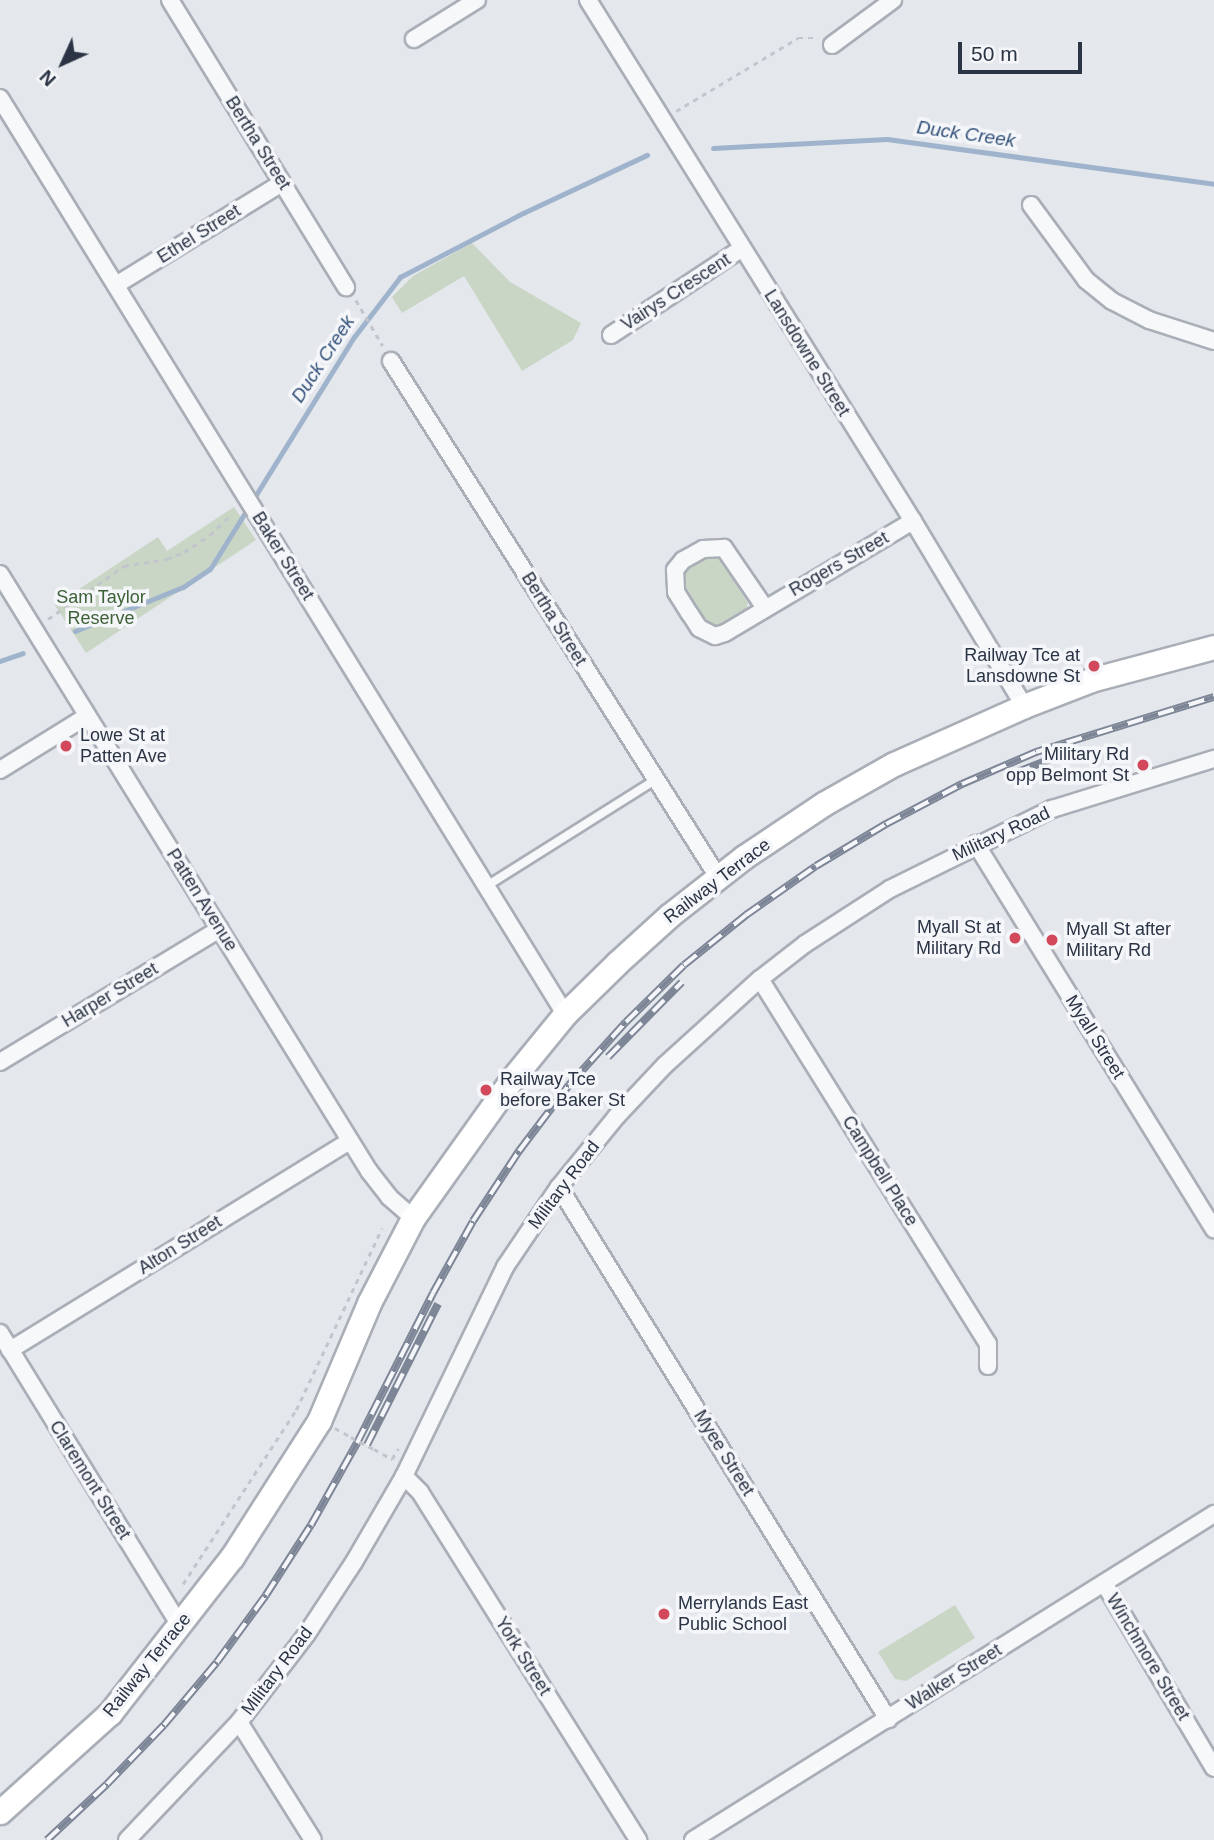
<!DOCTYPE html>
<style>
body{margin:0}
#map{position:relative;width:1214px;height:1840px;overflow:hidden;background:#e4e7ec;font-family:Helvetica,sans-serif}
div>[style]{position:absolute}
.green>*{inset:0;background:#c9d6c5}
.stream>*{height:5px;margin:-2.5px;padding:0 2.5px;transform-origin:2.5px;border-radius:2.5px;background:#9fb4cc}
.path>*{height:2.5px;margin-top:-1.25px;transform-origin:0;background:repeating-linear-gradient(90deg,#c2c5cb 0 5px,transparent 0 10px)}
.roads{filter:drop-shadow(2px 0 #a9aeb7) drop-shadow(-2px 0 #a9aeb7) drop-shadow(0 2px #a9aeb7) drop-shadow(0 -2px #a9aeb7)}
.service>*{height:8px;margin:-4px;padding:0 4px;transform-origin:4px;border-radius:4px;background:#f7f8fa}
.minor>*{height:16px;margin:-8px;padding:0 8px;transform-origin:8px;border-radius:8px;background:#f7f8fa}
.secondary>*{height:23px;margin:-11.5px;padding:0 11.5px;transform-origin:11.5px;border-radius:11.5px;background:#fff}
.rail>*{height:8px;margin-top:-4px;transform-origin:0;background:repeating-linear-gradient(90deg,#f4f6f9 0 16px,#7d8696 0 32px);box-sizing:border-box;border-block:2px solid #7d8696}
.path-bridge>*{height:2.5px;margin-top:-1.25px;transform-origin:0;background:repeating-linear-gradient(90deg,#c2c5cb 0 5px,transparent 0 10px)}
.dots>*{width:19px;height:19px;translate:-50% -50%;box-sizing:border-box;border:4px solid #f4f6f9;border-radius:50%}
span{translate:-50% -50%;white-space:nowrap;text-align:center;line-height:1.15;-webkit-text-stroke:7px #f4f6f9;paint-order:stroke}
.street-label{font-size:18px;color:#2b3445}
.park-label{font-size:18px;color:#3f6138}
.poi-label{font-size:18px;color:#2b3445}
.right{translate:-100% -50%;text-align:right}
.left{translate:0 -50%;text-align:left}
.water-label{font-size:19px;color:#34527a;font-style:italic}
.north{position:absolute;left:28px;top:28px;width:70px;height:70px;-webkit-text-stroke:5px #f4f6f9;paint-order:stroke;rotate:225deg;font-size:19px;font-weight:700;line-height:28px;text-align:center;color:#2b3445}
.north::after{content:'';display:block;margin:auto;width:24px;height:32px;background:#2b3445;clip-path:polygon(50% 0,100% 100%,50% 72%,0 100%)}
.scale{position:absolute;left:958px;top:42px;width:124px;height:32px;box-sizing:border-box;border:4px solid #2b3445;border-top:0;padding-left:9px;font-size:21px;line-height:24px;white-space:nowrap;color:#2b3445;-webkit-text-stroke:5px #f4f6f9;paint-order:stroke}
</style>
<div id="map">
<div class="green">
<i style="clip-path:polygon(472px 243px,510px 282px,581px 323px,573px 340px,522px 371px,464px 276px,402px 313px,392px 297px,413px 276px)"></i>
<i style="clip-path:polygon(234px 507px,256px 540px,86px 653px,55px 605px,158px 537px,167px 551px)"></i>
<i style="clip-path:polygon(717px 555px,748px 603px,746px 611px,717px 628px,705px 620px,683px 585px,682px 574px,709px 556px)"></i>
<i style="clip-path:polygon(955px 1605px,975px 1638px,906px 1681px,895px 1679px,878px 1652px)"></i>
</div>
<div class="stream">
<i style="left:713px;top:148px;width:174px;rotate:-3deg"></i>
<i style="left:887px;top:139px;width:330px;rotate:7.8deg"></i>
<i style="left:75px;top:631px;width:117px;rotate:-22.2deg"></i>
<i style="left:183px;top:587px;width:32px;rotate:-34deg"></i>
<i style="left:210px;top:569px;width:273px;rotate:-58.2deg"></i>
<i style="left:354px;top:337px;width:76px;rotate:-52.5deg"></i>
<i style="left:400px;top:277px;width:139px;rotate:-27.5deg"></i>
<i style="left:523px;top:213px;width:137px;rotate:-25.1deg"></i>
<i style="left:0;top:661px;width:24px;rotate:-19deg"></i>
</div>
<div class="path">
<i style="left:676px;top:111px;width:142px;rotate:-30.9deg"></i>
<i style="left:798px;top:38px;width:20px"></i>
<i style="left:356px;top:300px;width:53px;rotate:59.6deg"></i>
<i style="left:48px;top:619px;width:93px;rotate:-34.9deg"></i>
<i style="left:124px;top:566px;width:44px;rotate:-9.2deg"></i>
<i style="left:167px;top:559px;width:18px;rotate:-22deg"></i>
<i style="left:184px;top:552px;width:31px;rotate:-33deg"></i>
<i style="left:210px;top:535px;width:29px;rotate:-44deg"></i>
<i style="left:335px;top:1428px;width:18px;rotate:29deg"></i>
<i style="left:374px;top:1449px;width:21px;rotate:29deg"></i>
<i style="left:392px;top:1459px;width:12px;rotate:-59deg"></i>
<i style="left:183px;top:1584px;width:207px;rotate:-57deg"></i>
<i style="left:296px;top:1410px;width:201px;rotate:-64.7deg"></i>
</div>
<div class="roads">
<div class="service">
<i style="left:485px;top:887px;width:201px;rotate:-32.2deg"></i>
</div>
<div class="minor">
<i style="left:170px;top:0;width:337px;rotate:58.5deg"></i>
<i style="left:588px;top:0;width:614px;rotate:58.04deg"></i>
<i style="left:913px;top:521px;width:216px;rotate:59deg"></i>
<i style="left:414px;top:39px;width:74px;rotate:-31.8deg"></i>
<i style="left:832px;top:45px;width:76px;rotate:-36.4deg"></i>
<i style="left:0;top:98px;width:1076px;rotate:58.33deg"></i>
<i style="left:1031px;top:205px;width:93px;rotate:53.7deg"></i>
<i style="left:1086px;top:280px;width:33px;rotate:39deg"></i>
<i style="left:1112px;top:301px;width:42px;rotate:27.2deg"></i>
<i style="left:1149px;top:320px;width:68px;rotate:17.9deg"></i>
<i style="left:116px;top:285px;width:195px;rotate:-31.6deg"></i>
<i style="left:611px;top:335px;width:156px;rotate:-33.5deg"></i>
<i style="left:391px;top:361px;width:611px;rotate:57.64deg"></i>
<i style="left:0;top:574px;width:702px;rotate:58.28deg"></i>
<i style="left:369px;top:1171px;width:33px;rotate:52deg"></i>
<i style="left:389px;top:1197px;width:32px;rotate:41deg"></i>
<i style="left:765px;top:608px;width:73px;rotate:-124.3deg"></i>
<i style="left:724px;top:548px;width:21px;rotate:177deg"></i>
<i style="left:703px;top:549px;width:23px;rotate:151deg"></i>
<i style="left:683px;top:560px;width:13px;rotate:129deg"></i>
<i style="left:675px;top:570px;width:22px;rotate:87deg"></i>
<i style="left:676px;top:592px;width:26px;rotate:58deg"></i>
<i style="left:690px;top:614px;width:17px;rotate:57deg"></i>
<i style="left:699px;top:628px;width:18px;rotate:27deg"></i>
<i style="left:715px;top:636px;width:10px;rotate:-17deg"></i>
<i style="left:725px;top:633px;width:219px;rotate:-30.8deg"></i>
<i style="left:0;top:770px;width:102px;rotate:-31.8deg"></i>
<i style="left:976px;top:844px;width:453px;rotate:58.3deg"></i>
<i style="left:760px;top:979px;width:430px;rotate:58deg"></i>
<i style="left:988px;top:1344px;width:22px;rotate:90deg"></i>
<i style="left:0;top:1062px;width:257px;rotate:-31.2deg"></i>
<i style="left:559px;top:1187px;width:626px;rotate:58.27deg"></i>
<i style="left:0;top:1333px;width:344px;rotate:58.4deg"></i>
<i style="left:10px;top:1350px;width:399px;rotate:-31.6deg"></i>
<i style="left:404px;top:1476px;width:23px;rotate:45deg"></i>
<i style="left:420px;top:1492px;width:411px;rotate:57.9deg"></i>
<i style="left:1104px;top:1583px;width:215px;rotate:59.3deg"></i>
<i style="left:239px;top:1722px;width:139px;rotate:57.9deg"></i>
<i style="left:127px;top:1840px;width:163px;rotate:-46.5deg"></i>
<i style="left:239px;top:1722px;width:110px;rotate:-52.4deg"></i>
<i style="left:306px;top:1635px;width:87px;rotate:-56.7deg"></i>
<i style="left:354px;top:1562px;width:99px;rotate:-59.8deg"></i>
<i style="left:404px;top:1476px;width:232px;rotate:-64.2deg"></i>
<i style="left:505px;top:1267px;width:97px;rotate:-56deg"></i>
<i style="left:559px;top:1187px;width:90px;rotate:-50.8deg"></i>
<i style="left:616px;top:1117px;width:71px;rotate:-46.7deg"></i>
<i style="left:665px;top:1065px;width:128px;rotate:-42.2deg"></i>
<i style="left:760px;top:979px;width:57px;rotate:-37.9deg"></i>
<i style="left:805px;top:944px;width:101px;rotate:-32.9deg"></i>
<i style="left:890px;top:889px;width:181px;rotate:-26.3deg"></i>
<i style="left:1052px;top:809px;width:170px;rotate:-17.2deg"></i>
<i style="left:693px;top:1840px;width:615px;rotate:-32.04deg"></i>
</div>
<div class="secondary">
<i style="left:0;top:1812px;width:148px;rotate:-42deg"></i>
<i style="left:110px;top:1713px;width:198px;rotate:-52deg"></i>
<i style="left:232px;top:1557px;width:161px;rotate:-57.4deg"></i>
<i style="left:319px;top:1421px;width:128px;rotate:-67deg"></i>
<i style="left:369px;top:1303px;width:96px;rotate:-62.6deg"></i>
<i style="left:413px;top:1218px;width:171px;rotate:-54.5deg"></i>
<i style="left:512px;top:1079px;width:84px;rotate:-50.8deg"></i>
<i style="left:565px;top:1014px;width:73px;rotate:-44.4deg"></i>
<i style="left:617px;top:963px;width:72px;rotate:-42.2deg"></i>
<i style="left:670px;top:915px;width:94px;rotate:-38.1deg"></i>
<i style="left:744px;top:857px;width:97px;rotate:-33.7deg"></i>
<i style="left:825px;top:803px;width:79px;rotate:-29.5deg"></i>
<i style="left:894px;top:764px;width:142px;rotate:-24deg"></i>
<i style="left:1024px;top:706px;width:72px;rotate:-21.2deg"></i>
<i style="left:1091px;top:680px;width:127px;rotate:-15deg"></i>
</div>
</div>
<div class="rail">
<i style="left:1015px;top:773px;width:53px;rotate:-21.2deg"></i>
<i style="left:608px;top:1057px;width:105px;rotate:-45.4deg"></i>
<i style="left:367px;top:1445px;width:158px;rotate:-63.3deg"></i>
<i style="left:47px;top:1840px;width:82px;rotate:-43deg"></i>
<i style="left:107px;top:1784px;width:82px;rotate:-46deg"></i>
<i style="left:164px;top:1725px;width:82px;rotate:-49.9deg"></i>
<i style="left:217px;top:1662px;width:83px;rotate:-53.8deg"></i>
<i style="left:266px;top:1595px;width:83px;rotate:-57.3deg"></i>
<i style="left:311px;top:1525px;width:94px;rotate:-60.7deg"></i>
<i style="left:357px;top:1443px;width:168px;rotate:-63.1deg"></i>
<i style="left:433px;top:1293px;width:82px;rotate:-60.9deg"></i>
<i style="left:473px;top:1221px;width:84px;rotate:-56.7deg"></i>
<i style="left:519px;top:1151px;width:83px;rotate:-52.9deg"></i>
<i style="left:569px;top:1085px;width:85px;rotate:-47.9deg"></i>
<i style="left:626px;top:1022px;width:81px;rotate:-44.5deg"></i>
<i style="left:684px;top:965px;width:80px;rotate:-38.9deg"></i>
<i style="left:746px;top:915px;width:85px;rotate:-35deg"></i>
<i style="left:816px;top:866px;width:82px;rotate:-31deg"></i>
<i style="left:886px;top:824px;width:86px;rotate:-27.8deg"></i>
<i style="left:962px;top:784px;width:81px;rotate:-23.4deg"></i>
<i style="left:1036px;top:752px;width:186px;rotate:-17.2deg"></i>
</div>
<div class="path-bridge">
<i style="left:351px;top:1437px;width:26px;rotate:28deg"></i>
</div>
<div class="dots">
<i style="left:1094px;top:666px;background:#d1495b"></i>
<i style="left:66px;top:746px;background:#d1495b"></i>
<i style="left:1143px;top:765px;background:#d1495b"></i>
<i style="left:1015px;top:938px;background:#d1495b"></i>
<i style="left:1052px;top:940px;background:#d1495b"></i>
<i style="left:486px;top:1090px;background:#d1495b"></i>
<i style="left:664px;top:1614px;background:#d1495b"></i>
</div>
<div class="street-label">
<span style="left:258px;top:143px;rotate:58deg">Bertha Street</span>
<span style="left:199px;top:234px;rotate:-32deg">Ethel Street</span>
<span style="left:676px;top:292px;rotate:-33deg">Vairys Crescent</span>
<span style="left:807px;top:353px;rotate:58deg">Lansdowne Street</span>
<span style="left:283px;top:556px;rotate:58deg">Baker Street</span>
<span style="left:839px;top:564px;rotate:-30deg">Rogers Street</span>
<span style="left:554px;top:619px;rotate:58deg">Bertha Street</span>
<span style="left:1001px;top:834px;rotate:-25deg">Military Road</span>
<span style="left:717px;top:881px;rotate:-37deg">Railway Terrace</span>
<span style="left:202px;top:900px;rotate:58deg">Patten Avenue</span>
<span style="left:110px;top:995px;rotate:-31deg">Harper Street</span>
<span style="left:1095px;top:1037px;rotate:58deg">Myall Street</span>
<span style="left:880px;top:1171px;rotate:58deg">Campbell Place</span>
<span style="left:564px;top:1185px;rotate:-53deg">Military Road</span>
<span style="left:180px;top:1245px;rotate:-32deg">Alton Street</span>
<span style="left:724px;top:1453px;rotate:58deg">Myee Street</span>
<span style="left:90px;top:1480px;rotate:58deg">Claremont Street</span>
<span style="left:523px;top:1656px;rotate:58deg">York Street</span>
<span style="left:1148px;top:1657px;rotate:59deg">Winchmore Street</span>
<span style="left:147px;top:1665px;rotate:-51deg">Railway Terrace</span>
<span style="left:277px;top:1671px;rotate:-53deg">Military Road</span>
<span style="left:954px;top:1677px;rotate:-32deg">Walker Street</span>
</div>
<div class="park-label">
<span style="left:101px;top:608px">Sam Taylor<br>Reserve</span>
</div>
<div class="poi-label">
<span class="right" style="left:1080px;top:666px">Railway Tce at<br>Lansdowne St</span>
<span class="left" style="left:80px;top:746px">Lowe St at<br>Patten Ave</span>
<span class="right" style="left:1129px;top:765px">Military Rd<br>opp Belmont St</span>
<span class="right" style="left:1001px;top:938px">Myall St at<br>Military Rd</span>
<span class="left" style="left:1066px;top:940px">Myall St after<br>Military Rd</span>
<span class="left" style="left:500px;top:1090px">Railway Tce<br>before Baker St</span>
<span class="left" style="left:678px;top:1614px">Merrylands East<br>Public School</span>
</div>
<div class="water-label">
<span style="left:966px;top:134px;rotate:8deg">Duck Creek</span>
<span style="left:323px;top:359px;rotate:-57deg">Duck Creek</span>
</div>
<div class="north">N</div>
<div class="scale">50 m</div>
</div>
